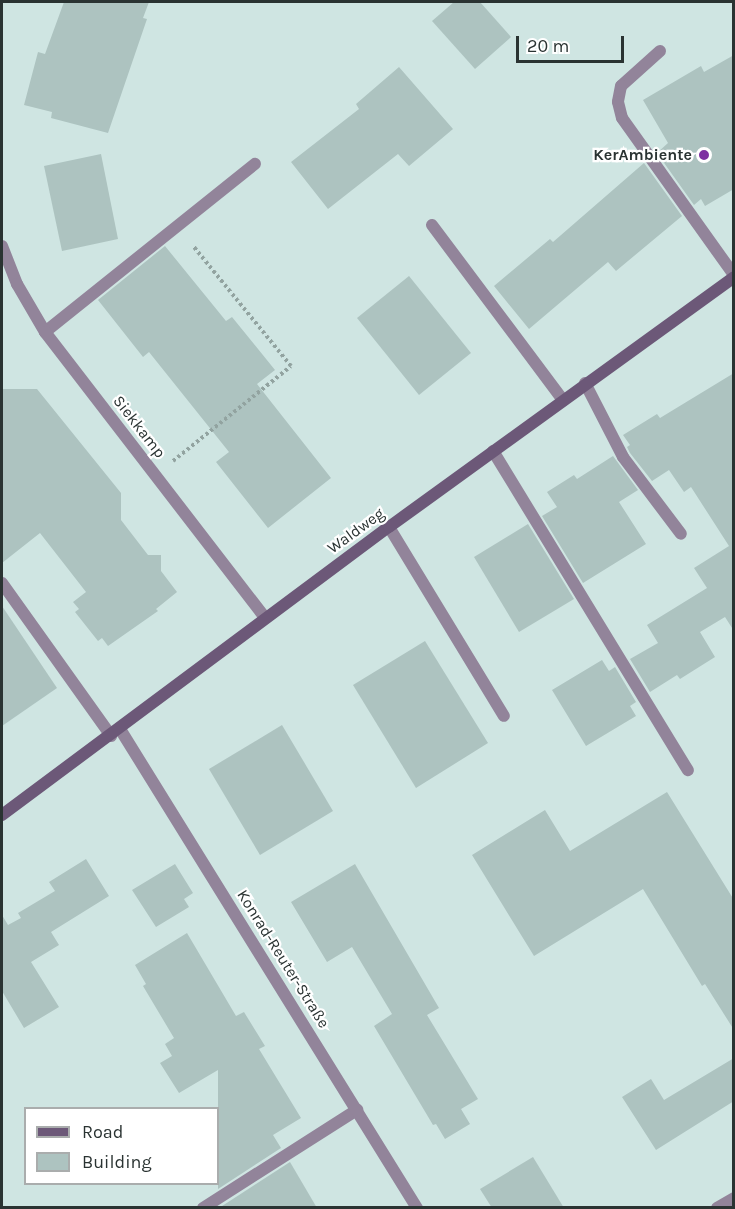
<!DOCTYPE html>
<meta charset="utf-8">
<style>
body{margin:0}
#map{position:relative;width:735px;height:1209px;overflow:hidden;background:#cfe5e2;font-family:Karla,sans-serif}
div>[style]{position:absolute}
.building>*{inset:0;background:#adc3c0}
.path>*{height:4px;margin-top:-2px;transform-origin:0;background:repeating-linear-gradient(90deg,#92a3a0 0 3px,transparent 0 6px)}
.lane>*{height:12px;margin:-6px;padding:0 6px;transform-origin:6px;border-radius:6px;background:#92849a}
.street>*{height:12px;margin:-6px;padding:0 6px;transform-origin:6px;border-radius:6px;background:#92849a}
.secondary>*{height:12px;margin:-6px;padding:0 6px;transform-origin:6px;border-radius:6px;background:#6c5878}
.dots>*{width:16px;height:16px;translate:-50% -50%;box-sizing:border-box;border:3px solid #fff;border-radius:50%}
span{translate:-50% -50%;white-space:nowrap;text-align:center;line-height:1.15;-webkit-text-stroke:4.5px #fff;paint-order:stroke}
.poi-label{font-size:16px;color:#2a3332;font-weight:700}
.right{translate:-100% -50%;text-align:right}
.street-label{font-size:16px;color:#2a3332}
.frame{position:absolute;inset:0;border:3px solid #2a3332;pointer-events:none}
.legend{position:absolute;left:24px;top:1107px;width:195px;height:78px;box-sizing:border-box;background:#fff;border:2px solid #aaadad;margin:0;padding:8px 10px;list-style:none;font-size:18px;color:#2a3332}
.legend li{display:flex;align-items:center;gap:12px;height:30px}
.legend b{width:30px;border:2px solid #aaadad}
.scale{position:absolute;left:516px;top:36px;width:108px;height:27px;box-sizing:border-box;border:3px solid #2a3332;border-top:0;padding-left:8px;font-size:18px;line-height:21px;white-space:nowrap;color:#2a3332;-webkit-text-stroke:4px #fff;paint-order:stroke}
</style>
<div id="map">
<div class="building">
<i style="clip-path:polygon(64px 2px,149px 2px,143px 18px,147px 19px,108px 133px,51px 118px,52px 112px,24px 105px,38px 52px,45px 54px)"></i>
<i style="clip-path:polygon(454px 2px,480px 2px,511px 37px,475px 69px,432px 21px)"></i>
<i style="clip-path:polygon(734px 55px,734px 189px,705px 206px,701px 199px,694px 205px,657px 153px,668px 143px,643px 100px,701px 66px,704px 72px)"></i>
<i style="clip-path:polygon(399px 67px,453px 129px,409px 166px,398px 154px,328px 209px,291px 162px,359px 109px,356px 104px)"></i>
<i style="clip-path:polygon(101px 154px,118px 239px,62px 251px,44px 166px)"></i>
<i style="clip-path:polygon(644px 163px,682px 216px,616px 271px,608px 262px,529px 329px,494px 286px,550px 239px,553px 242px)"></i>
<i style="clip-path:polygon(165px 246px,226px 321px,232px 317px,275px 370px,257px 384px,331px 478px,268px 528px,216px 462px,229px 452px,149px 352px,143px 357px,98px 300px)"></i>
<i style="clip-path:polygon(409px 276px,471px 353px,419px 395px,357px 318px)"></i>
<i style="clip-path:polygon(734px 373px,734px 631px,725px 617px,700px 632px,715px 657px,680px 679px,677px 675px,650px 692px,630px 659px,658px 643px,647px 625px,707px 588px,694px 568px,729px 546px,691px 487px,684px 492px,669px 470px,652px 481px,630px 453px,627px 447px,630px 445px,623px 435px,657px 414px,660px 418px)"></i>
<i style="clip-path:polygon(2px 389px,37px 389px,121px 493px,121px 520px,148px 555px,161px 555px,161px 571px,177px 592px,156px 609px,158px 611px,108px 646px,102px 638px,98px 641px,75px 612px,79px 609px,73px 602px,86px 592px,40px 533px,2px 563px)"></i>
<i style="clip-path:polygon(613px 456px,638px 490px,619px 502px,646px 544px,583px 583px,542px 516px,557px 507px,547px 492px,574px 475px,577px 479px)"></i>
<i style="clip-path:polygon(528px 524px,574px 599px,519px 632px,474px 557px)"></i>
<i style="clip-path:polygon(2px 606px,57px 688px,2px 726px)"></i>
<i style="clip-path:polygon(425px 641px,488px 743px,416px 788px,353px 685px)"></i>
<i style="clip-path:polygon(602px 660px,609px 671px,615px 667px,636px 702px,630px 706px,636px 716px,586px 746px,552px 690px)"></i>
<i style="clip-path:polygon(282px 725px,333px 811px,260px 855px,209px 769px)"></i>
<i style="clip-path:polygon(667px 792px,734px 900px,734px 1030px,705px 984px,702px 986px,643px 889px,534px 956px,472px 855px,545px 810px,570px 851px)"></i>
<i style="clip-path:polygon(86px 859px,109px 896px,51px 932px,59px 945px,31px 962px,59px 1007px,24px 1028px,2px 991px,2px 915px,8px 925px,21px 918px,18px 913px,55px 891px,49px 882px)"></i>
<i style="clip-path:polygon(175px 864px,193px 893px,184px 899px,189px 907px,156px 927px,132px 890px)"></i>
<i style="clip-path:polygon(355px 864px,439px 1008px,427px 1015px,478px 1099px,461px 1109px,470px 1124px,445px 1139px,436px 1124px,433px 1125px,374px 1026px,392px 1014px,352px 947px,327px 962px,291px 902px)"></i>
<i style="clip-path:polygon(187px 933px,236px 1016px,244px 1012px,265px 1046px,259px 1049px,301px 1118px,273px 1135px,281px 1148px,218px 1189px,218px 1070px,179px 1093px,160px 1063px,172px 1056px,165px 1044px,174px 1038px,143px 986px,146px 984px,135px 965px)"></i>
<i style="clip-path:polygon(734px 1058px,734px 1101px,656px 1150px,622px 1097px,651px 1079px,664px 1100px)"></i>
<i style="clip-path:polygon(533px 1157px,564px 1208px,492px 1208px,480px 1189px)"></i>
<i style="clip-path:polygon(290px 1162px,317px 1208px,219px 1208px)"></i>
</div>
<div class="path">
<i style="left:173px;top:461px;width:151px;rotate:-38.8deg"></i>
<i style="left:291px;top:366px;width:155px;rotate:-129.2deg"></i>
</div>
<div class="lane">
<i style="left:660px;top:51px;width:52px;rotate:138.1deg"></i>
<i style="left:621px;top:86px;width:16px;rotate:101deg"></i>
<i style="left:618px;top:102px;width:16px;rotate:76deg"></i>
<i style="left:622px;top:118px;width:193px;rotate:54.5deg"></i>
<i style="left:432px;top:225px;width:219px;rotate:53.2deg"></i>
<i style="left:45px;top:332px;width:269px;rotate:-38.7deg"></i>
<i style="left:585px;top:383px;width:83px;rotate:62.8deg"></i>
<i style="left:623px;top:457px;width:96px;rotate:53deg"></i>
<i style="left:493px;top:451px;width:374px;rotate:58.6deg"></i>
<i style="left:389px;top:527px;width:221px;rotate:58.7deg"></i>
<i style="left:2px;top:583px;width:188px;rotate:54.5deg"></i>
<i style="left:203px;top:1208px;width:183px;rotate:-32.5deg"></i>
<i style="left:717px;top:1208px;width:20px;rotate:-30deg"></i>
</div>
<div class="street">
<i style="left:2px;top:246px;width:41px;rotate:68.5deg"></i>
<i style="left:17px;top:284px;width:56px;rotate:59.7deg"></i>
<i style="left:45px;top:332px;width:361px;rotate:52.4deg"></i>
<i style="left:120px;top:729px;width:564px;rotate:58.2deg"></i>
</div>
<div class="secondary">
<i style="left:2px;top:815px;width:482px;rotate:-36.7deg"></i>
<i style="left:389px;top:527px;width:426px;rotate:-35.9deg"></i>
</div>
<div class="dots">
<i style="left:704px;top:155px;background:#7d30a1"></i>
</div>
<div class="poi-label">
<span class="right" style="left:692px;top:155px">KerAmbiente</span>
</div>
<div class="street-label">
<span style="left:139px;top:427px;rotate:52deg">Siekkamp</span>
<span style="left:356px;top:531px;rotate:-36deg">Waldweg</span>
<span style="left:283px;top:959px;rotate:58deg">Konrad-Reuter-Straße</span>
</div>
<div class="frame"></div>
<ul class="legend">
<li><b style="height:8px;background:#6c5878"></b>Road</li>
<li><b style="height:16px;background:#adc3c0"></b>Building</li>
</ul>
<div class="scale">20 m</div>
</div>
